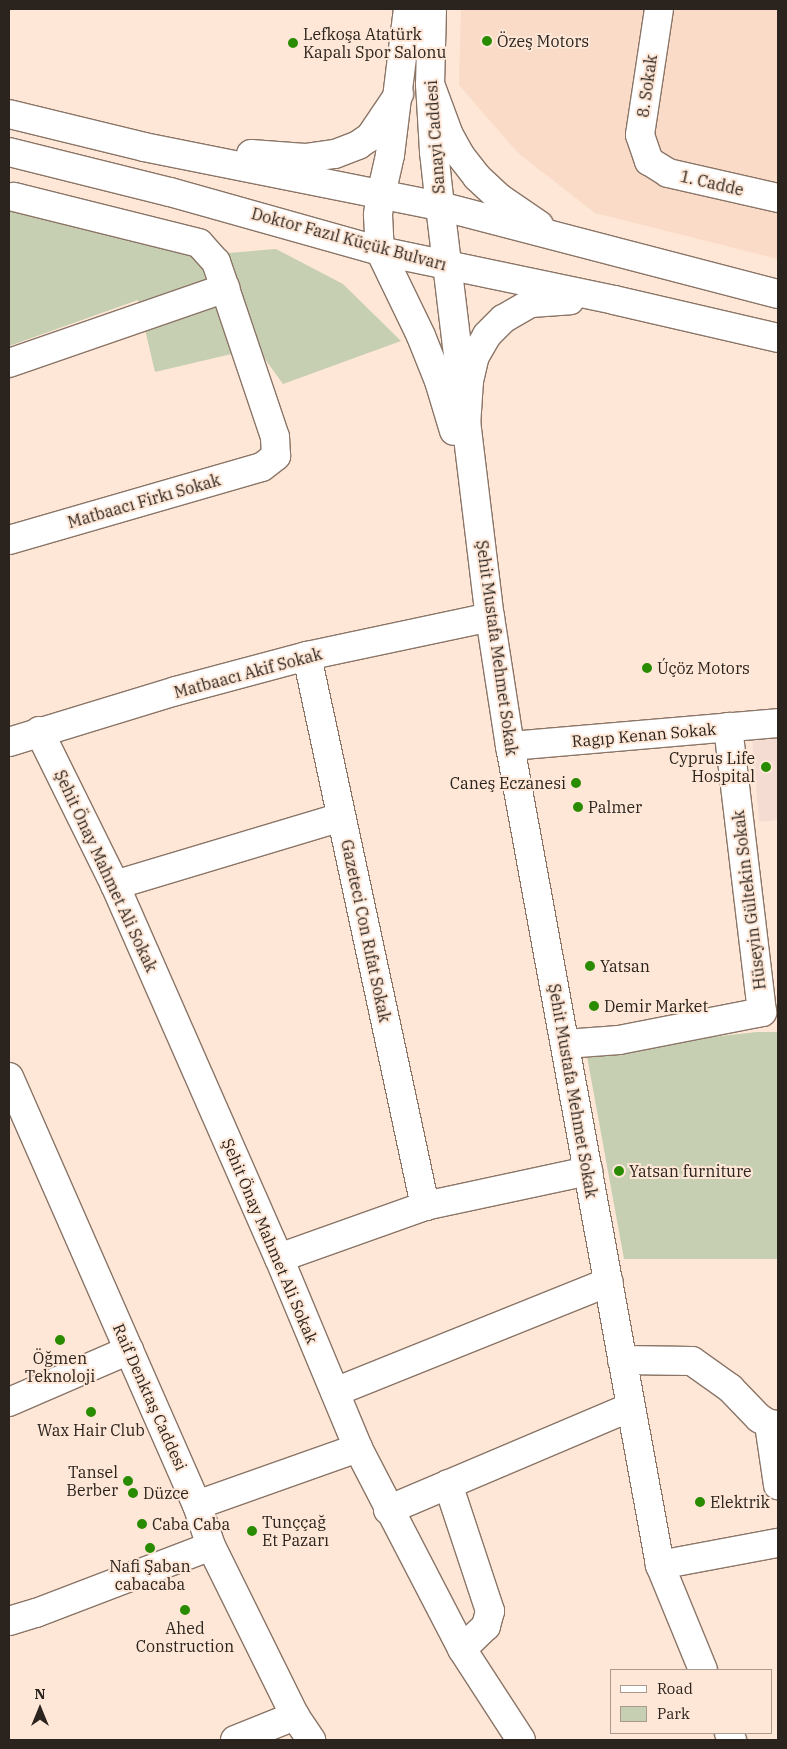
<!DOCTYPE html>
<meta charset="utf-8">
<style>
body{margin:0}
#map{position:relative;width:787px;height:1749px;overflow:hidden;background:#fee7d7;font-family:"IBM Plex Serif",serif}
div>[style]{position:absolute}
.built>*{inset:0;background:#f9dbc7}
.medical>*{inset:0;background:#f5dcd3}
.green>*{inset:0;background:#c6cfb2}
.roads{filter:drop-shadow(1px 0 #8a7567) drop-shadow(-1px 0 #8a7567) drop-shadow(0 1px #8a7567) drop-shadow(0 -1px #8a7567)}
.minor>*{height:28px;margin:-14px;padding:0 14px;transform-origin:14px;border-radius:14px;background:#fff}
.major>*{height:28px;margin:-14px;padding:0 14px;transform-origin:14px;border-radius:14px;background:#fff}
.highway>*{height:28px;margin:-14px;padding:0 14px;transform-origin:14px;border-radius:14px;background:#fff}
.dots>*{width:14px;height:14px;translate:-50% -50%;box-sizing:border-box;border:2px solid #fee7d7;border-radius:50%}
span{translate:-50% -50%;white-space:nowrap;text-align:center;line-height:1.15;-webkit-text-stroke:4px #fee7d7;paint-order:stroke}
.poi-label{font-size:16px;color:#2b231d}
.left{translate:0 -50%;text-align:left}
.right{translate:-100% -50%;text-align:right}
.street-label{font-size:16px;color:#2b231d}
.frame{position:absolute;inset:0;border:10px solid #2b231d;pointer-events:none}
.legend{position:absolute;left:610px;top:1669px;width:162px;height:65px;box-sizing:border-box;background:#fee7d7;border:1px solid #aa998d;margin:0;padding:6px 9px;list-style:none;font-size:15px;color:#2b231d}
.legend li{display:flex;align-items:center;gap:10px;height:25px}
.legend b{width:25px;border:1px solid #aa998d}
.north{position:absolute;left:15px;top:1684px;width:50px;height:50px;-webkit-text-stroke:4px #fee7d7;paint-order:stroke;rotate:0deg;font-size:14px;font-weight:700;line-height:20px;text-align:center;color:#2b231d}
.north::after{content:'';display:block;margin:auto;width:18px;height:22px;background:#2b231d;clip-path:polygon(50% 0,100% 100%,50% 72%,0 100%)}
</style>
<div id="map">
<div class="built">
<i style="clip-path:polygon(461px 9px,778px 9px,778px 259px,595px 213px,518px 153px,459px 85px)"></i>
</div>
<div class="medical">
<i style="clip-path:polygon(778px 735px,778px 820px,759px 822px,752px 737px)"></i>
</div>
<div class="green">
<i style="clip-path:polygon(9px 210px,191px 256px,276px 249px,343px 284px,401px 341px,283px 384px,257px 348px,155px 372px,138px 300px,9px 346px)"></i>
<i style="clip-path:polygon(757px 1032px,778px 1032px,778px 1259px,624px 1259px,586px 1051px)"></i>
</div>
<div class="roads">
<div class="minor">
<i style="left:432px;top:9px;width:75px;rotate:91.5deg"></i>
<i style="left:430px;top:84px;width:68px;rotate:86.6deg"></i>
<i style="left:434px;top:152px;width:54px;rotate:83.7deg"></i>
<i style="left:659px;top:9px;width:127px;rotate:98.6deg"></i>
<i style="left:640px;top:135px;width:28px;rotate:71deg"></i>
<i style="left:649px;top:161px;width:22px;rotate:32deg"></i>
<i style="left:668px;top:173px;width:113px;rotate:12.8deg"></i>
<i style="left:381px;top:195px;width:41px;rotate:-77.3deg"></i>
<i style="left:390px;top:155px;width:147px;rotate:-83deg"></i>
<i style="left:9px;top:363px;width:229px;rotate:-19.1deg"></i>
<i style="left:9px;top:540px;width:263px;rotate:-16.1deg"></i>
<i style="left:262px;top:467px;width:18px;rotate:-38deg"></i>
<i style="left:276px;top:456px;width:19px;rotate:-93deg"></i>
<i style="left:275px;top:437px;width:157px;rotate:-108.6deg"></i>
<i style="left:225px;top:288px;width:28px;rotate:-109deg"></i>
<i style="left:216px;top:262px;width:25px;rotate:-132deg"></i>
<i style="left:199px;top:243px;width:191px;rotate:-166deg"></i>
<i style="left:307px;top:656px;width:563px;rotate:77.89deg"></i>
<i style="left:728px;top:727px;width:287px;rotate:83.2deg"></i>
<i style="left:39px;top:731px;width:172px;rotate:63.7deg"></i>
<i style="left:115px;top:885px;width:407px;rotate:66.3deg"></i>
<i style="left:279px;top:1258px;width:206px;rotate:67.4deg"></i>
<i style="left:358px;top:1448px;width:226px;rotate:62.6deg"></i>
<i style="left:462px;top:1649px;width:108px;rotate:57deg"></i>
<i style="left:9px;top:742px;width:175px;rotate:-17deg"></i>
<i style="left:176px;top:691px;width:136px;rotate:-15deg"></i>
<i style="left:307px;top:656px;width:187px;rotate:-12deg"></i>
<i style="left:510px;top:746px;width:269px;rotate:-4.9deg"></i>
<i style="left:115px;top:885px;width:236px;rotate:-16.7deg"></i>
<i style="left:565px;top:1044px;width:54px;rotate:-4.2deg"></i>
<i style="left:619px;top:1040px;width:146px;rotate:-11.1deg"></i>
<i style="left:9px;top:1077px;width:467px;rotate:66.3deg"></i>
<i style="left:197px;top:1505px;width:43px;rotate:71.1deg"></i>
<i style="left:211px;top:1546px;width:190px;rotate:63.7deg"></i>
<i style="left:295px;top:1716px;width:29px;rotate:56deg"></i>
<i style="left:279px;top:1258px;width:155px;rotate:-19.6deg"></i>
<i style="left:425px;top:1206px;width:167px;rotate:-12.1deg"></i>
<i style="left:622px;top:1360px;width:70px;rotate:0.8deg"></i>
<i style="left:692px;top:1361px;width:47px;rotate:35.4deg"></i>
<i style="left:730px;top:1388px;width:42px;rotate:46deg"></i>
<i style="left:759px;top:1418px;width:12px;rotate:31deg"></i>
<i style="left:769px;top:1424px;width:9px;rotate:6deg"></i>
<i style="left:335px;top:1392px;width:295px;rotate:-21.9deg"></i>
<i style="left:9px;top:1402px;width:131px;rotate:-23.4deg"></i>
<i style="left:769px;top:1424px;width:62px;rotate:81.6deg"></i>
<i style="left:448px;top:1484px;width:134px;rotate:71.7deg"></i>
<i style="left:490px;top:1611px;width:16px;rotate:105deg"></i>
<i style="left:486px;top:1626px;width:33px;rotate:136deg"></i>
<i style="left:197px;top:1505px;width:171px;rotate:-19.5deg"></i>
<i style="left:388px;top:1510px;width:264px;rotate:-23deg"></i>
<i style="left:660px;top:1565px;width:120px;rotate:-10.6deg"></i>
<i style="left:9px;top:1621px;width:28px;rotate:-17deg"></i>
<i style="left:36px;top:1613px;width:187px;rotate:-20.9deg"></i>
<i style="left:235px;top:1740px;width:65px;rotate:-21.8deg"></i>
</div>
<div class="major">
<i style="left:381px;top:195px;width:20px;rotate:99deg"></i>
<i style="left:378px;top:215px;width:36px;rotate:87deg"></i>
<i style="left:380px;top:251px;width:94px;rotate:64.2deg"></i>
<i style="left:421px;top:336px;width:48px;rotate:68.2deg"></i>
<i style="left:439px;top:381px;width:52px;rotate:73.3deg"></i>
<i style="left:440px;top:206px;width:414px;rotate:83.1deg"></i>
<i style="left:490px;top:617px;width:131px;rotate:81.2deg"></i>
<i style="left:510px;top:746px;width:833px;rotate:79.62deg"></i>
<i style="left:660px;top:1565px;width:113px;rotate:67.7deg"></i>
<i style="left:729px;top:1733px;width:8px;rotate:67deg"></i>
</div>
<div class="highway">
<i style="left:430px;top:84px;width:54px;rotate:69.6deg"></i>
<i style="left:449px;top:135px;width:23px;rotate:61deg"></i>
<i style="left:460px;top:155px;width:28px;rotate:52deg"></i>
<i style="left:477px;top:177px;width:33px;rotate:43deg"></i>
<i style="left:501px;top:199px;width:46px;rotate:34.4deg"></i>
<i style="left:9px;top:114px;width:139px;rotate:13.7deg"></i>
<i style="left:144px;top:147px;width:302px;rotate:11.3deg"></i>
<i style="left:440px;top:206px;width:349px;rotate:14.6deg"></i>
<i style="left:9px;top:152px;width:166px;rotate:14deg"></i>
<i style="left:170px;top:192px;width:218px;rotate:15.7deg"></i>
<i style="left:380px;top:251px;width:239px;rotate:11.8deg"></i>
<i style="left:614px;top:300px;width:168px;rotate:13deg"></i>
<i style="left:251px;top:154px;width:54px;rotate:4.2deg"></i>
<i style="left:305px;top:158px;width:30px;rotate:-8deg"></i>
<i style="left:335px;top:154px;width:25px;rotate:-21deg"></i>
<i style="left:358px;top:145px;width:14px;rotate:-34deg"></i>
<i style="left:370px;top:137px;width:52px;rotate:-56deg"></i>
<i style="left:466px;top:426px;width:45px;rotate:-86.2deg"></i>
<i style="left:469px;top:381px;width:26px;rotate:-77deg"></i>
<i style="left:475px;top:356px;width:24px;rotate:-60deg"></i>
<i style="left:487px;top:335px;width:23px;rotate:-45deg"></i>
<i style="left:503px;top:319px;width:32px;rotate:-30deg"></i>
<i style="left:531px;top:303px;width:39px;rotate:-4deg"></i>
</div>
</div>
<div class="dots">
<i style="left:487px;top:41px;background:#298b00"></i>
<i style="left:293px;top:43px;background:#298b00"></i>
<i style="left:647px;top:668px;background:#298b00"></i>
<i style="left:766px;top:767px;background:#298b00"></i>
<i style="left:576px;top:783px;background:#298b00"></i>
<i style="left:578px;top:807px;background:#298b00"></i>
<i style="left:590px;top:966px;background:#298b00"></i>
<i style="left:594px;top:1006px;background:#298b00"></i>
<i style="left:619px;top:1171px;background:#298b00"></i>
<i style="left:60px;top:1340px;background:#298b00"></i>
<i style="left:91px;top:1412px;background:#298b00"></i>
<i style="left:128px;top:1481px;background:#298b00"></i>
<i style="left:133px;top:1493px;background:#298b00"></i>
<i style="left:700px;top:1502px;background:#298b00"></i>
<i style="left:142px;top:1524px;background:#298b00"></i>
<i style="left:252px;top:1531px;background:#298b00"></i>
<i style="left:150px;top:1548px;background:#298b00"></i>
<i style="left:185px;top:1610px;background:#298b00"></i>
</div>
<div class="poi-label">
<span class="left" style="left:303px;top:43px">Lefkoşa Atatürk<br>Kapalı Spor Salonu</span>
<span class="left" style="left:497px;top:41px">Özeş Motors</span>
<span class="left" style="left:657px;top:668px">Úçöz Motors</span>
<span class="right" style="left:755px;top:767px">Cyprus Life<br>Hospital</span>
<span class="right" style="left:566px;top:783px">Caneş Eczanesi</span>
<span class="left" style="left:588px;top:807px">Palmer</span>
<span class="left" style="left:600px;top:966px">Yatsan</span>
<span class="left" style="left:604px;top:1006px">Demir Market</span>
<span class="left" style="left:629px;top:1171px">Yatsan furniture</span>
<span style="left:60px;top:1367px">Öğmen<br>Teknoloji</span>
<span style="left:91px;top:1430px">Wax Hair Club</span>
<span class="right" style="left:118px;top:1481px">Tansel<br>Berber</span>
<span class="left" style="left:143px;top:1493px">Düzce</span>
<span class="left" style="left:710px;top:1502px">Elektrik</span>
<span class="left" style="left:262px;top:1531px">Tunççağ<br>Et Pazarı</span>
<span class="left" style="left:152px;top:1524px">Caba Caba</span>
<span style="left:150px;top:1575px">Nafi Şaban<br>cabacaba</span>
<span style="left:185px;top:1637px">Ahed<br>Construction</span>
</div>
<div class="street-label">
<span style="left:647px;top:86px;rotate:-82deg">8. Sokak</span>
<span style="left:435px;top:137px;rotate:-94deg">Sanayi Caddesi</span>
<span style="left:712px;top:183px;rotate:13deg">1. Cadde</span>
<span style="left:349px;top:239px;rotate:15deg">Doktor Fazıl Küçük Bulvarı</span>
<span style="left:144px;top:501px;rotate:-16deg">Matbaacı Firkı Sokak</span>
<span style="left:497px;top:648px;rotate:82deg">Şehit Mustafa Mehmet Sokak</span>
<span style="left:248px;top:673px;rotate:-15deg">Matbaacı Akif Sokak</span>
<span style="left:644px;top:735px;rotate:-5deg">Ragıp Kenan Sokak</span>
<span style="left:106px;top:871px;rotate:65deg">Şehit Önay Mahmet Ali Sokak</span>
<span style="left:749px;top:900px;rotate:-97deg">Hüseyin Gültekin Sokak</span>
<span style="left:366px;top:931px;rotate:78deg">Gazeteci Con Rıfat Sokak</span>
<span style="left:573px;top:1091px;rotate:80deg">Şehit Mustafa Mehmet Sokak</span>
<span style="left:270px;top:1241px;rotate:67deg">Şehit Önay Mahmet Ali Sokak</span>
<span style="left:150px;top:1397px;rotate:66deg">Raif Denktaş Caddesi</span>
</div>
<div class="frame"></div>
<ul class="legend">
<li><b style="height:6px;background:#fff"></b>Road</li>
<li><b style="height:14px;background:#c6cfb2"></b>Park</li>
</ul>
<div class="north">N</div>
</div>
